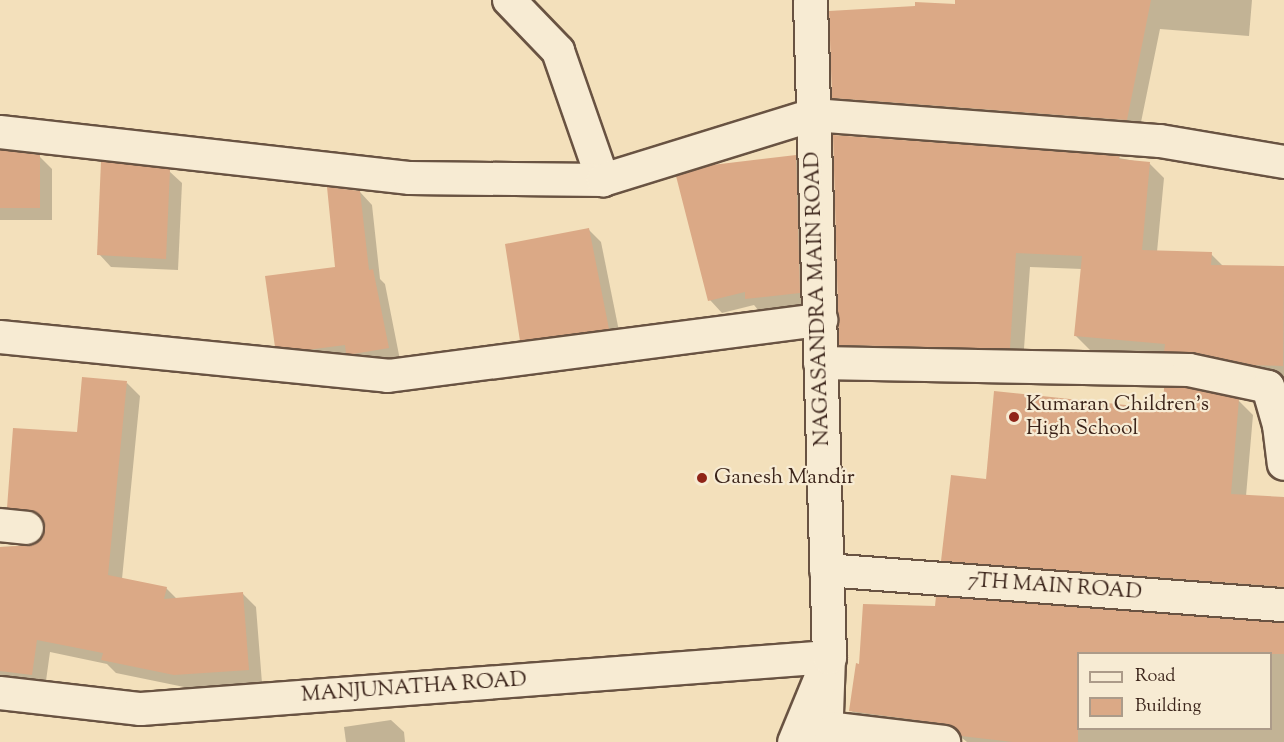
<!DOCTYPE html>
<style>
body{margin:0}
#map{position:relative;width:1284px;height:742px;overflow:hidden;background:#f3e0bb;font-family:"Sorts Mill Goudy",serif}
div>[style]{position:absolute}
.shadow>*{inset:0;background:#0003}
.building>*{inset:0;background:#dba986}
.roads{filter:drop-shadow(2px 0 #695342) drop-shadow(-2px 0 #695342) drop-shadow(0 2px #695342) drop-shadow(0 -2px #695342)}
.minor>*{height:32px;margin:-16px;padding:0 16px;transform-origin:16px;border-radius:16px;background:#f7ebd3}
.tertiary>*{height:33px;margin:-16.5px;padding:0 16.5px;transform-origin:16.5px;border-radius:16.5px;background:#f7ebd3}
.dots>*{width:16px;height:16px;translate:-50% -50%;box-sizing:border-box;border:3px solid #f7ebd3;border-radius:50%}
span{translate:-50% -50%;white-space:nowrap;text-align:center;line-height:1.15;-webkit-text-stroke:4.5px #f7ebd3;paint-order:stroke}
.street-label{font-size:21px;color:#3b241a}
.poi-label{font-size:21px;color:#3b241a}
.left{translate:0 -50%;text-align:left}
.legend{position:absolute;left:1077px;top:652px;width:195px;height:78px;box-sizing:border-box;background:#f7ebd3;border:2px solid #ac9b89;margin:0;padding:8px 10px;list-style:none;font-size:18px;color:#3b241a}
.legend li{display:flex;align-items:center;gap:12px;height:30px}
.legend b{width:30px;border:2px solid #ac9b89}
</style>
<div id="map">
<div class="shadow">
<i style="clip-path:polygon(984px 0,1252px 0,1249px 36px,1160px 29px,1139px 132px,846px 110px,833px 98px,983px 6px)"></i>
<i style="clip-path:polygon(0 152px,39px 156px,52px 169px,52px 220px,0 220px)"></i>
<i style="clip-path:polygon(795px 157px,808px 169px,812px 305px,759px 311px,754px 305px,722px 313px,710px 300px)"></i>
<i style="clip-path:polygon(1119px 158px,1150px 164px,1164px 178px,1157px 252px,1211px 254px,1224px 267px,1284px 268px,1284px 379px,1172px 357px,1090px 350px,1076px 336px,1082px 269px,1030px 267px,1023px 362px,855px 359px,840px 345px)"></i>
<i style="clip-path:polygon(169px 171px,182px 183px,178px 270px,111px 267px,99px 254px)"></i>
<i style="clip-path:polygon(360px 192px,372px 205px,380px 279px,385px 284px,400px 360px,367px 366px,289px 359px,276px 346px,336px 268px)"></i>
<i style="clip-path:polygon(588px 229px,601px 242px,621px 341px,534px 353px,521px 340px)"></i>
<i style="clip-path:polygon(127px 383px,140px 396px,122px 579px,166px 588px,177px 599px,243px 594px,256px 607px,262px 683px,189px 688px,116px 673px,107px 664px,50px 652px,45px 688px,0 682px,0 547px,34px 546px,46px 529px,45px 525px,22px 521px,9px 507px)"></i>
<i style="clip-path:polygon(1239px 401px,1253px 415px,1246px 496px,1284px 498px,1284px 599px,956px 574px,942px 560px,987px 481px,1165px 410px)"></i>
<i style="clip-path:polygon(evenodd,1284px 624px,1284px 742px,967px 742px,962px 738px,865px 725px,851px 710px,857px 665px,1284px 624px,1078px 654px,1270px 654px,1270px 728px,1078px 728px,1078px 654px)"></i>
<i style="clip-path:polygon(391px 720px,404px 732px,405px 742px,346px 742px,344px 727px)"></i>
</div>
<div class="building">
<i style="clip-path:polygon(955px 0,1151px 0,1127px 120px,832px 98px,829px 11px,915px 6px,915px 2px,955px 4px)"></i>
<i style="clip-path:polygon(833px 135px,1120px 156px,1119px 159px,1150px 162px,1142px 250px,1212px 252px,1211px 265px,1284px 266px,1283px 366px,1253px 365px,1193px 352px,1164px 352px,1165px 344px,1074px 336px,1082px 256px,1016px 253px,1010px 349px,839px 345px)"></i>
<i style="clip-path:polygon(0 150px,40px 155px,40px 208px,0 208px)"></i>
<i style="clip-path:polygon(796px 155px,800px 293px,745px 299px,745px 292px,708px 301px,676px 176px,712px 165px)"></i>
<i style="clip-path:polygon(101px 161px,170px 169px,166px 259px,97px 255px)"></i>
<i style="clip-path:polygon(327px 187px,360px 191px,369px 270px,373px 269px,389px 348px,353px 354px,346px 354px,345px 345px,307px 350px,275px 347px,265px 276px,335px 267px)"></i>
<i style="clip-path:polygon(589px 228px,609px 329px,520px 341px,505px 244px)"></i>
<i style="clip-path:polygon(82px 377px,127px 381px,108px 575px,167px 587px,164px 599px,243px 592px,249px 670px,174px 675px,101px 660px,103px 653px,37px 640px,32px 675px,0 671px,0 547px,34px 545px,45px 529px,37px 513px,7px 508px,13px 428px,77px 432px)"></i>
<i style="clip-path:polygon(1164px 388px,1187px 388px,1239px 399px,1231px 494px,1284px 497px,1284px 587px,941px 561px,951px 475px,986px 479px,994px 391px,1163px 409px)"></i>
<i style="clip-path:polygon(936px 596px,1284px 623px,1284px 654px,1078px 654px,1078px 742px,1013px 742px,961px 736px,946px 724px,849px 711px,856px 663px,859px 664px,863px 604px,935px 606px)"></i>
</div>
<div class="roads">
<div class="minor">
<i style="left:509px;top:0;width:71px;rotate:46.1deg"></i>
<i style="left:558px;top:51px;width:137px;rotate:70.8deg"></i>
<i style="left:0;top:132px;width:413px;rotate:6.4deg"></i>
<i style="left:410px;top:178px;width:193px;rotate:0.6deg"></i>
<i style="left:603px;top:180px;width:220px;rotate:-17.2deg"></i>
<i style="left:813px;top:115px;width:348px;rotate:4.3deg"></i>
<i style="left:1160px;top:141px;width:126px;rotate:9.6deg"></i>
<i style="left:0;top:337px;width:390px;rotate:5.7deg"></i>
<i style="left:388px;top:376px;width:437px;rotate:-7.4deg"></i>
<i style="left:820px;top:363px;width:369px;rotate:1.1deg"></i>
<i style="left:1189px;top:370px;width:81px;rotate:12.1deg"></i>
<i style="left:1268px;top:387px;width:40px;rotate:74deg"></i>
<i style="left:1279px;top:425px;width:39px;rotate:83deg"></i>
<i style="left:0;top:525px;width:27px;rotate:6deg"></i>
<i style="left:826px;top:570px;width:459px;rotate:4.4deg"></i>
<i style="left:0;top:693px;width:142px;rotate:6.5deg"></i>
<i style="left:141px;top:709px;width:690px;rotate:-4.32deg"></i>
<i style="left:829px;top:657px;width:85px;rotate:92deg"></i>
<i style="left:827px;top:728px;width:118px;rotate:6.8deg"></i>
</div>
<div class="tertiary">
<i style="left:794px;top:742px;width:92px;rotate:-67.6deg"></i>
<i style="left:829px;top:657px;width:657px;rotate:-91.66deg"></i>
</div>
</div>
<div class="dots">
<i style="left:1014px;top:417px;background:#8f2418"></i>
<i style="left:702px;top:478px;background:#8f2418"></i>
</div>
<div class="street-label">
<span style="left:818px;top:299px;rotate:-92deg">NAGASANDRA MAIN ROAD</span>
<span style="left:1055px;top:587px;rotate:4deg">7TH MAIN ROAD</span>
<span style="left:414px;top:688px;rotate:-4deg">MANJUNATHA ROAD</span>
</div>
<div class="poi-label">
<span class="left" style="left:1026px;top:417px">Kumaran Children's<br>High School</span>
<span class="left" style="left:714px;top:478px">Ganesh Mandir</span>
</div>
<ul class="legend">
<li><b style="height:8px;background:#f7ebd3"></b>Road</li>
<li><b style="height:16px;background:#dba986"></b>Building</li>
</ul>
</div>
